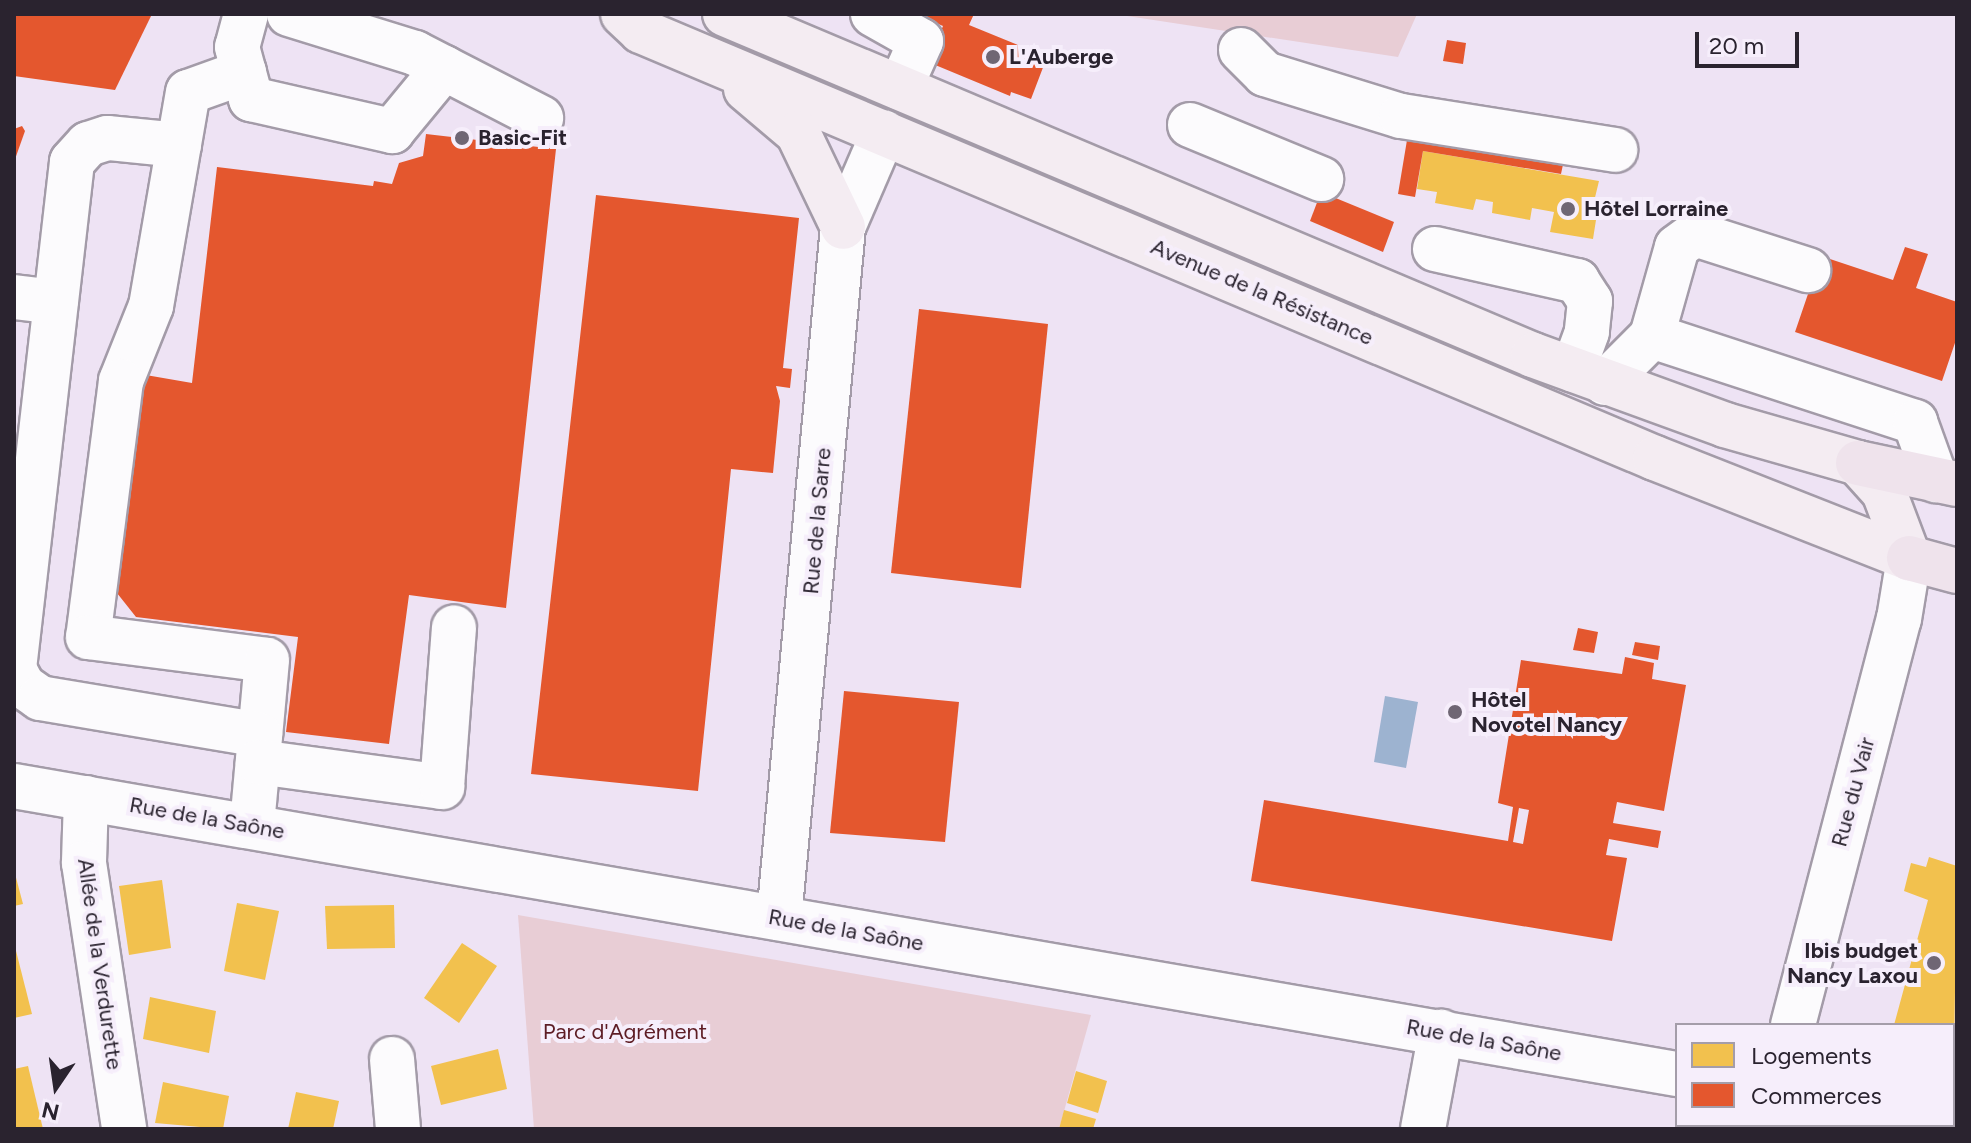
<!DOCTYPE html>
<meta charset="utf-8">
<style>
body{margin:0}
#map{position:relative;width:1971px;height:1143px;overflow:hidden;background:#eee3f4;font-family:Figtree,sans-serif}
div>[style]{position:absolute}
.green>*{inset:0;background:#e8cdd5}
.water>*{inset:0;background:#9db3d0}
.homes>*{inset:0;background:#f2c14e}
.shops>*{inset:0;background:#e4572e}
.roads{filter:drop-shadow(2px 0 #a39ba8) drop-shadow(-2px 0 #a39ba8) drop-shadow(0 2px #a39ba8) drop-shadow(0 -2px #a39ba8)}
.minor>*{height:44px;margin:-22px;padding:0 22px;transform-origin:22px;border-radius:22px;background:#fcfbfd}
.major>*{height:44px;margin:-22px;padding:0 22px;transform-origin:22px;border-radius:22px;background:#f4ecf2}
.highway>*{height:44px;margin:-22px;padding:0 22px;transform-origin:22px;border-radius:22px;background:#efe3ec}
.dots>*{width:22px;height:22px;translate:-50% -50%;box-sizing:border-box;border:4px solid #f6eefb;border-radius:50%}
span{translate:-50% -50%;white-space:nowrap;text-align:center;line-height:1.15;-webkit-text-stroke:8px #f6eefb;paint-order:stroke}
.poi-label{font-size:22px;color:#2a232f;font-weight:700}
.left{translate:0 -50%;text-align:left}
.right{translate:-100% -50%;text-align:right}
.street-label{font-size:22px;color:#2a232f}
.park-label{font-size:22px;color:#5d1c24}
.frame{position:absolute;inset:0;border:16px solid #2a232f;pointer-events:none}
.legend{position:absolute;left:1675px;top:1023px;width:280px;height:104px;box-sizing:border-box;background:#f6eefb;border:2px solid #a49da9;margin:0;padding:10px 14px;list-style:none;font-size:24px;color:#2a232f}
.legend li{display:flex;align-items:center;gap:16px;height:40px}
.legend b{width:40px;border:2px solid #a49da9}
.north{position:absolute;left:16px;top:1047px;width:80px;height:80px;-webkit-text-stroke:6px #f6eefb;paint-order:stroke;rotate:193deg;font-size:22px;font-weight:700;line-height:32px;text-align:center;color:#2a232f}
.north::after{content:'';display:block;margin:auto;width:28px;height:36px;background:#2a232f;clip-path:polygon(50% 0,100% 100%,50% 72%,0 100%)}
.scale{position:absolute;left:1695px;top:32px;width:104px;height:36px;box-sizing:border-box;border:4px solid #2a232f;border-top:0;padding-left:10px;font-size:24px;line-height:28px;white-space:nowrap;color:#2a232f;-webkit-text-stroke:6px #f6eefb;paint-order:stroke}
</style>
<div id="map">
<div class="green">
<i style="clip-path:polygon(1114px 14px,1417px 14px,1398px 57px)"></i>
<i style="clip-path:polygon(518px 915px,1091px 1015px,1059px 1129px,534px 1129px)"></i>
</div>
<div class="water">
<i style="clip-path:polygon(1385px 696px,1418px 702px,1406px 768px,1374px 762px)"></i>
</div>
<div class="homes">
<i style="clip-path:polygon(1423px 151px,1599px 181px,1590px 218px,1596px 220px,1593px 239px,1550px 232px,1554px 212px,1532px 208px,1530px 220px,1492px 213px,1493px 202px,1476px 199px,1473px 210px,1435px 203px,1437px 192px,1417px 189px)"></i>
<i style="clip-path:polygon(1929px 857px,1957px 866px,1954px 1055px,1953px 1025px,1894px 1025px,1928px 900px,1904px 891px,1911px 863px,1926px 867px)"></i>
<i style="clip-path:polygon(14px 870px,23px 904px,14px 906px)"></i>
<i style="clip-path:polygon(162px 880px,171px 948px,129px 955px,119px 886px)"></i>
<i style="clip-path:polygon(237px 903px,279px 911px,265px 980px,224px 971px)"></i>
<i style="clip-path:polygon(394px 905px,395px 948px,327px 949px,325px 906px)"></i>
<i style="clip-path:polygon(14px 943px,32px 1014px,14px 1018px)"></i>
<i style="clip-path:polygon(462px 943px,497px 966px,459px 1023px,424px 998px)"></i>
<i style="clip-path:polygon(150px 997px,216px 1011px,209px 1053px,143px 1039px)"></i>
<i style="clip-path:polygon(498px 1049px,507px 1089px,441px 1105px,431px 1066px)"></i>
<i style="clip-path:polygon(28px 1066px,43px 1129px,14px 1129px,14px 1069px)"></i>
<i style="clip-path:polygon(1076px 1071px,1107px 1081px,1098px 1113px,1067px 1103px)"></i>
<i style="clip-path:polygon(163px 1082px,229px 1096px,223px 1129px,155px 1123px)"></i>
<i style="clip-path:polygon(296px 1092px,339px 1101px,333px 1129px,288px 1129px)"></i>
<i style="clip-path:polygon(1064px 1110px,1096px 1119px,1093px 1129px,1059px 1129px)"></i>
</div>
<div class="shops">
<i style="clip-path:polygon(14px 14px,152px 14px,115px 90px,14px 76px)"></i>
<i style="clip-path:polygon(915px 14px,974px 14px,969px 25px,1047px 57px,1031px 99px,1011px 92px,1010px 96px,928px 62px,943px 26px)"></i>
<i style="clip-path:polygon(1447px 40px,1466px 43px,1463px 64px,1443px 61px)"></i>
<i style="clip-path:polygon(22px 126px,25px 131px,14px 162px,14px 129px)"></i>
<i style="clip-path:polygon(1409px 128px,1565px 155px,1561px 174px,1423px 151px,1415px 197px,1398px 194px)"></i>
<i style="clip-path:polygon(426px 134px,556px 149px,506px 608px,409px 595px,389px 744px,286px 732px,298px 637px,136px 617px,113px 588px,140px 374px,192px 383px,217px 167px,373px 186px,374px 181px,392px 184px,399px 163px,423px 156px)"></i>
<i style="clip-path:polygon(1321px 192px,1394px 222px,1383px 252px,1310px 221px)"></i>
<i style="clip-path:polygon(596px 195px,799px 218px,783px 368px,792px 369px,790px 388px,776px 386px,780px 401px,773px 473px,731px 469px,698px 791px,531px 774px)"></i>
<i style="clip-path:polygon(1905px 247px,1928px 254px,1916px 288px,1957px 302px,1957px 337px,1942px 381px,1795px 332px,1821px 256px,1893px 280px)"></i>
<i style="clip-path:polygon(919px 309px,1048px 324px,1021px 588px,891px 573px)"></i>
<i style="clip-path:polygon(1578px 628px,1598px 632px,1594px 653px,1573px 650px)"></i>
<i style="clip-path:polygon(1635px 642px,1660px 646px,1658px 660px,1632px 655px)"></i>
<i style="clip-path:polygon(evenodd,1625px 657px,1654px 663px,1652px 679px,1686px 685px,1664px 811px,1617px 802px,1613px 823px,1661px 831px,1658px 848px,1609px 839px,1606px 855px,1627px 858px,1612px 941px,1251px 881px,1264px 800px,1508px 841px,1513px 807px,1498px 803px,1521px 660px,1622px 674px,1625px 657px,1519px 808px,1529px 810px,1523px 844px,1513px 842px,1519px 808px)"></i>
<i style="clip-path:polygon(844px 691px,959px 702px,945px 842px,830px 833px)"></i>
</div>
<div class="roads">
<div class="minor">
<i style="left:246px;top:14px;width:34px;rotate:105deg"></i>
<i style="left:237px;top:47px;width:54px;rotate:74.9deg"></i>
<i style="left:251px;top:99px;width:145px;rotate:12.8deg"></i>
<i style="left:392px;top:131px;width:82px;rotate:-50.5deg"></i>
<i style="left:289px;top:14px;width:132px;rotate:17.2deg"></i>
<i style="left:415px;top:53px;width:142px;rotate:27.3deg"></i>
<i style="left:873px;top:14px;width:55px;rotate:29.4deg"></i>
<i style="left:921px;top:41px;width:51px;rotate:114.1deg"></i>
<i style="left:1241px;top:50px;width:34px;rotate:45deg"></i>
<i style="left:1265px;top:74px;width:142px;rotate:17.2deg"></i>
<i style="left:1401px;top:116px;width:217px;rotate:9deg"></i>
<i style="left:244px;top:72px;width:59px;rotate:160.3deg"></i>
<i style="left:188px;top:92px;width:217px;rotate:99.8deg"></i>
<i style="left:151px;top:306px;width:81px;rotate:111.8deg"></i>
<i style="left:121px;top:381px;width:258px;rotate:97.3deg"></i>
<i style="left:88px;top:637px;width:180px;rotate:7.3deg"></i>
<i style="left:267px;top:660px;width:167px;rotate:95.2deg"></i>
<i style="left:1190px;top:125px;width:142px;rotate:22.4deg"></i>
<i style="left:179px;top:145px;width:72px;rotate:-174.4deg"></i>
<i style="left:107px;top:138px;width:20px;rotate:162deg"></i>
<i style="left:88px;top:144px;width:24px;rotate:132deg"></i>
<i style="left:72px;top:162px;width:510px;rotate:96.53deg"></i>
<i style="left:14px;top:669px;width:19px;rotate:62deg"></i>
<i style="left:23px;top:686px;width:21px;rotate:35deg"></i>
<i style="left:40px;top:698px;width:223px;rotate:9.5deg"></i>
<i style="left:1435px;top:249px;width:146px;rotate:12.7deg"></i>
<i style="left:1577px;top:281px;width:24px;rotate:57deg"></i>
<i style="left:1590px;top:301px;width:31px;rotate:96deg"></i>
<i style="left:1587px;top:332px;width:40px;rotate:110.2deg"></i>
<i style="left:14px;top:297px;width:42px;rotate:6.8deg"></i>
<i style="left:1652px;top:336px;width:92px;rotate:-74.3deg"></i>
<i style="left:1677px;top:247px;width:22px;rotate:-36deg"></i>
<i style="left:1695px;top:234px;width:119px;rotate:17.7deg"></i>
<i style="left:1605px;top:383px;width:66px;rotate:-45deg"></i>
<i style="left:1652px;top:336px;width:277px;rotate:18.1deg"></i>
<i style="left:1915px;top:422px;width:62px;rotate:70.1deg"></i>
<i style="left:258px;top:762px;width:186px;rotate:7.7deg"></i>
<i style="left:442px;top:787px;width:160px;rotate:-85.7deg"></i>
<i style="left:14px;top:786px;width:1688px;rotate:9.83deg"></i>
<i style="left:86px;top:798px;width:65px;rotate:91.8deg"></i>
<i style="left:84px;top:863px;width:269px;rotate:81.4deg"></i>
<i style="left:779px;top:918px;width:694px;rotate:-84.71deg"></i>
<i style="left:843px;top:227px;width:103px;rotate:-66.7deg"></i>
<i style="left:1793px;top:1025px;width:420px;rotate:-75.4deg"></i>
<i style="left:1899px;top:619px;width:62px;rotate:-80.7deg"></i>
<i style="left:392px;top:1059px;width:70px;rotate:85.1deg"></i>
<i style="left:1873px;top:1125px;width:12px;rotate:20deg"></i>
<i style="left:1423px;top:1129px;width:99px;rotate:-79.5deg"></i>
</div>
<div class="major">
<i style="left:623px;top:14px;width:25px;rotate:43deg"></i>
<i style="left:641px;top:31px;width:1100px;rotate:22.84deg"></i>
<i style="left:1655px;top:458px;width:273px;rotate:21.5deg"></i>
<i style="left:725px;top:14px;width:877px;rotate:22.88deg"></i>
<i style="left:1533px;top:355px;width:204px;rotate:20deg"></i>
<i style="left:1725px;top:425px;width:138px;rotate:15.9deg"></i>
<i style="left:1858px;top:463px;width:39px;rotate:48deg"></i>
<i style="left:1884px;top:492px;width:71px;rotate:69.3deg"></i>
<i style="left:746px;top:89px;width:68px;rotate:40.2deg"></i>
<i style="left:798px;top:133px;width:104px;rotate:64.4deg"></i>
</div>
<div class="highway">
<i style="left:1858px;top:463px;width:101px;rotate:12deg"></i>
<i style="left:1909px;top:558px;width:50px;rotate:15.2deg"></i>
</div>
</div>
<div class="dots">
<i style="left:993px;top:57px;background:#6f6674"></i>
<i style="left:462px;top:138px;background:#6f6674"></i>
<i style="left:1568px;top:209px;background:#6f6674"></i>
<i style="left:1455px;top:712px;background:#6f6674"></i>
<i style="left:1934px;top:963px;background:#6f6674"></i>
</div>
<div class="poi-label">
<span class="left" style="left:1009px;top:57px">L'Auberge</span>
<span class="left" style="left:478px;top:138px">Basic-Fit</span>
<span class="left" style="left:1584px;top:209px">Hôtel Lorraine</span>
<span class="left" style="left:1471px;top:712px">Hôtel<br>Novotel Nancy</span>
<span class="right" style="left:1918px;top:963px">Ibis budget<br>Nancy Laxou</span>
</div>
<div class="street-label">
<span style="left:1262px;top:292px;rotate:23deg">Avenue de la Résistance</span>
<span style="left:817px;top:521px;rotate:-85deg">Rue de la Sarre</span>
<span style="left:1853px;top:792px;rotate:-75deg">Rue du Vair</span>
<span style="left:207px;top:818px;rotate:10deg">Rue de la Saône</span>
<span style="left:846px;top:930px;rotate:10deg">Rue de la Saône</span>
<span style="left:100px;top:964px;rotate:82deg">Allée de la Verdurette</span>
<span style="left:1484px;top:1040px;rotate:10deg">Rue de la Saône</span>
</div>
<div class="park-label">
<span style="left:625px;top:1032px">Parc d'Agrément</span>
</div>
<div class="frame"></div>
<ul class="legend">
<li><b style="height:22px;background:#f2c14e"></b>Logements</li>
<li><b style="height:22px;background:#e4572e"></b>Commerces</li>
</ul>
<div class="north">N</div>
<div class="scale">20 m</div>
</div>
